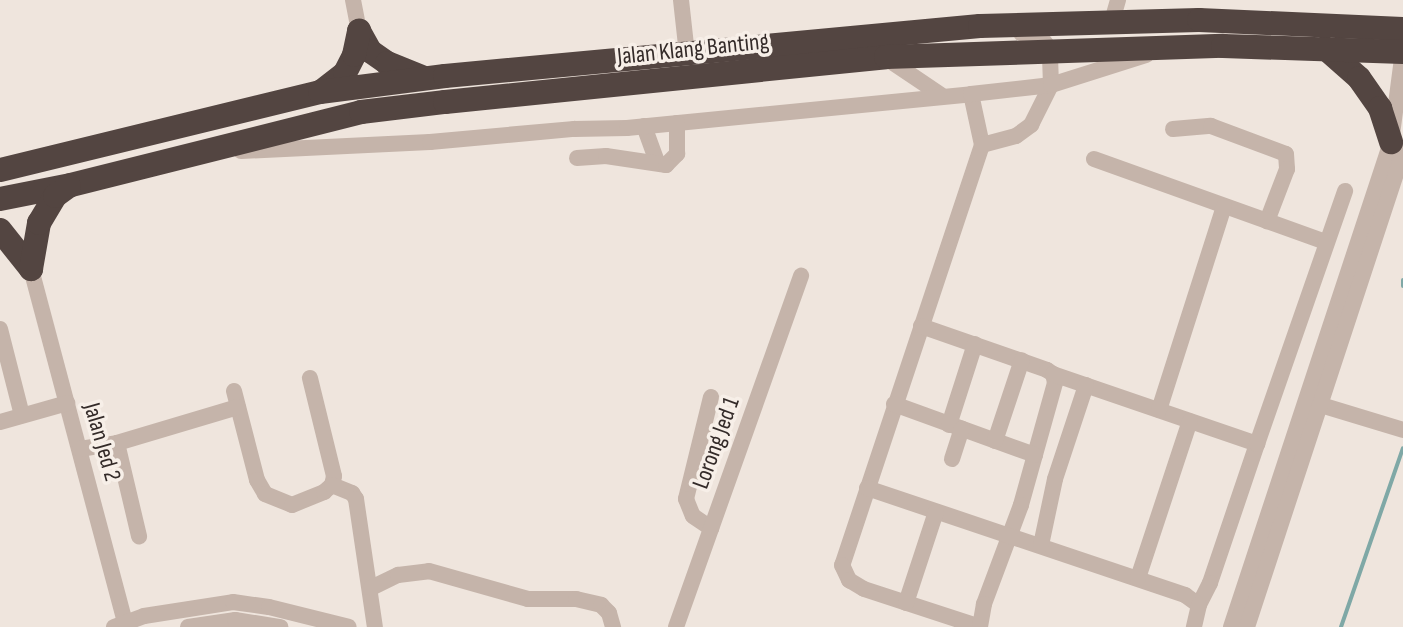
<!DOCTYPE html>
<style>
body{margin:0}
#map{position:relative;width:1403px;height:627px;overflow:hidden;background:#efe5dd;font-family:"Sofia Sans Condensed",sans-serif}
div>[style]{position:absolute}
.stream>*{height:4px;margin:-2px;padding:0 2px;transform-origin:2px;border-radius:2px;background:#7fa8a6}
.minor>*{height:16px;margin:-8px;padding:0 8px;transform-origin:8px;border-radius:8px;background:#c5b4aa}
.highway>*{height:24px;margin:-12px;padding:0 12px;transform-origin:12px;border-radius:12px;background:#534541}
span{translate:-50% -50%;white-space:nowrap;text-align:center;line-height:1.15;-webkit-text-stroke:7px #f7efe8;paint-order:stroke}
.street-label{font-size:24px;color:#342b29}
</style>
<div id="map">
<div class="stream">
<i style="left:1403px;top:280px;width:6px;rotate:90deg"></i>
<i style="left:1341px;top:627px;width:189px;rotate:-70.9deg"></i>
</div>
<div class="minor">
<i style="left:353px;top:0;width:32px;rotate:79deg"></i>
<i style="left:681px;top:0;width:54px;rotate:83.7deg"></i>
<i style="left:1112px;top:21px;width:22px;rotate:-74deg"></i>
<i style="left:886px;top:58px;width:66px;rotate:33.9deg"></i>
<i style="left:971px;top:94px;width:52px;rotate:77.8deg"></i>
<i style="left:982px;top:145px;width:443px;rotate:108.4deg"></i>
<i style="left:842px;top:565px;width:17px;rotate:65deg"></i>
<i style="left:849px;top:580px;width:17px;rotate:31deg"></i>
<i style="left:864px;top:589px;width:122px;rotate:18.1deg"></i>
<i style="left:644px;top:126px;width:38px;rotate:70deg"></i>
<i style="left:1173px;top:129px;width:38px;rotate:-5deg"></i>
<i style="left:1211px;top:126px;width:80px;rotate:20.5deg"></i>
<i style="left:1286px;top:154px;width:15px;rotate:86deg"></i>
<i style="left:1287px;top:169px;width:56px;rotate:111deg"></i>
<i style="left:982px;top:145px;width:35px;rotate:-15deg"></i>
<i style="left:1016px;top:136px;width:19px;rotate:-36deg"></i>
<i style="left:1031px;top:125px;width:45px;rotate:-63.4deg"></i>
<i style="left:1051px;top:85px;width:36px;rotate:-92deg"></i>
<i style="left:1050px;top:49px;width:18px;rotate:-128deg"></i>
<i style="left:1039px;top:35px;width:18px;rotate:-174deg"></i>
<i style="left:241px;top:151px;width:189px;rotate:-2.7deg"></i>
<i style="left:430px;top:142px;width:145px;rotate:-5.2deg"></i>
<i style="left:574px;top:129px;width:53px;rotate:-1.1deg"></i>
<i style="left:627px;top:128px;width:346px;rotate:-5.6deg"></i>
<i style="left:971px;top:94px;width:81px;rotate:-6.4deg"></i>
<i style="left:1051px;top:85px;width:100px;rotate:-17.5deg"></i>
<i style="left:577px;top:158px;width:29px;rotate:-4deg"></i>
<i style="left:606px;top:156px;width:61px;rotate:8.5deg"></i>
<i style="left:666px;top:165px;width:16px;rotate:-45deg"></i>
<i style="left:677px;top:154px;width:31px;rotate:-90deg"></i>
<i style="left:1094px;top:159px;width:246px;rotate:19.7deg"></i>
<i style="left:31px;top:269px;width:370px;rotate:75.1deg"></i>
<i style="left:921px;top:326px;width:133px;rotate:19.2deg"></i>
<i style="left:1047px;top:370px;width:7px;rotate:34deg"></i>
<i style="left:1053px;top:374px;width:9px;rotate:77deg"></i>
<i style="left:1055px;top:383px;width:127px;rotate:105.6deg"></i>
<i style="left:1021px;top:505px;width:106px;rotate:110.5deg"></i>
<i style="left:984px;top:604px;width:23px;rotate:100deg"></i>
<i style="left:0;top:329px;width:89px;rotate:75.7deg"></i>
<i style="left:1053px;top:374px;width:216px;rotate:18.9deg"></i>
<i style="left:1257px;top:444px;width:147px;rotate:108.7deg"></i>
<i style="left:1210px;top:583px;width:25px;rotate:117deg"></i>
<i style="left:234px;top:391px;width:92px;rotate:75.5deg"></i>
<i style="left:257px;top:480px;width:16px;rotate:60deg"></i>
<i style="left:265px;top:494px;width:29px;rotate:22deg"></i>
<i style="left:292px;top:505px;width:35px;rotate:-22deg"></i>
<i style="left:324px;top:492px;width:11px;rotate:-41deg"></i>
<i style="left:332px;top:485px;width:9px;rotate:-77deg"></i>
<i style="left:334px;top:476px;width:101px;rotate:-103.8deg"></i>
<i style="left:711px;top:397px;width:105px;rotate:103.8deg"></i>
<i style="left:686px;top:499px;width:18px;rotate:68deg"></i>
<i style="left:693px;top:516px;width:22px;rotate:34deg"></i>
<i style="left:1311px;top:402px;width:96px;rotate:16.9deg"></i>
<i style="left:894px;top:404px;width:150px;rotate:19.9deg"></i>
<i style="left:1159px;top:410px;width:214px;rotate:-72.3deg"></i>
<i style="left:0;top:422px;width:70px;rotate:-15.8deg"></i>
<i style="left:949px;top:425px;width:85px;rotate:-72.2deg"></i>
<i style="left:995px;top:441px;width:85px;rotate:-71.6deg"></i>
<i style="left:117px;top:443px;width:96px;rotate:76.7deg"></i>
<i style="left:1257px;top:444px;width:268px;rotate:-70.8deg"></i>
<i style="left:80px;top:449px;width:37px;rotate:-9deg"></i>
<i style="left:117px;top:443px;width:126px;rotate:-16.6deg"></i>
<i style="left:952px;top:459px;width:32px;rotate:-72deg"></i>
<i style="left:332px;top:485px;width:22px;rotate:22deg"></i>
<i style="left:352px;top:493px;width:7px;rotate:56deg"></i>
<i style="left:356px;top:499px;width:129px;rotate:81.6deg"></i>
<i style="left:867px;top:488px;width:336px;rotate:18.6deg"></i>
<i style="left:1185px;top:595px;width:17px;rotate:36deg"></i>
<i style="left:1199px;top:605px;width:23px;rotate:103deg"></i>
<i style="left:1041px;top:545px;width:67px;rotate:-78deg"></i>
<i style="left:1055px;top:479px;width:99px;rotate:-71.7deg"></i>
<i style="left:1138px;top:578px;width:165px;rotate:-71.7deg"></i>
<i style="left:371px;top:588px;width:30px;rotate:-26deg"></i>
<i style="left:398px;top:575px;width:31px;rotate:-7deg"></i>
<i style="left:429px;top:571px;width:103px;rotate:15.8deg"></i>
<i style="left:528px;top:599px;width:48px"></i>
<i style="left:576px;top:599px;width:26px;rotate:13deg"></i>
<i style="left:601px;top:605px;width:11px;rotate:45deg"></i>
<i style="left:609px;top:613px;width:15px;rotate:74deg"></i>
<i style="left:906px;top:603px;width:96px;rotate:-71.8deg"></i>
<i style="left:114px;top:627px;width:32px;rotate:-20deg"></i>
<i style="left:144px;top:616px;width:90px;rotate:-8.9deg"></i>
<i style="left:233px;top:602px;width:36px;rotate:8deg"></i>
<i style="left:269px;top:607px;width:82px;rotate:14deg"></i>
<i style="left:188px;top:627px;width:48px;rotate:-8.5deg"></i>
<i style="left:235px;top:620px;width:46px;rotate:8.8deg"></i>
<i style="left:676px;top:627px;width:373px;rotate:-70.4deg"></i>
<i style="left:1231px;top:627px;width:511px;rotate:-71.74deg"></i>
<i style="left:1391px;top:142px;width:92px;rotate:-82.5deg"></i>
<i style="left:1247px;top:627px;width:499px;rotate:-71.8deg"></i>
</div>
<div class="highway">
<i style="left:359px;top:31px;width:23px;rotate:61deg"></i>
<i style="left:370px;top:51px;width:21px;rotate:35deg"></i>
<i style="left:387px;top:63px;width:38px;rotate:22deg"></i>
<i style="left:1325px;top:48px;width:45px;rotate:41.4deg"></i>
<i style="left:1359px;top:78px;width:37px;rotate:55deg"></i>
<i style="left:1380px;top:108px;width:36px;rotate:72deg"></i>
<i style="left:322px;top:91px;width:29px;rotate:-38deg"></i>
<i style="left:345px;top:73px;width:20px;rotate:-63deg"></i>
<i style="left:354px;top:55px;width:25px;rotate:-78deg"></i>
<i style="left:0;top:170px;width:329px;rotate:-13.7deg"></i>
<i style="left:320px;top:92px;width:126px;rotate:-7.3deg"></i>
<i style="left:445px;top:76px;width:537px;rotate:-5.34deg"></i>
<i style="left:980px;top:26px;width:219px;rotate:-1.6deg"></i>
<i style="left:1199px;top:20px;width:204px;rotate:2.5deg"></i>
<i style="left:0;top:199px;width:72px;rotate:-11.2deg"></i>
<i style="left:71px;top:185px;width:299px;rotate:-14.1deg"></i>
<i style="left:361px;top:112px;width:85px;rotate:-6.8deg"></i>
<i style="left:445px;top:102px;width:443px;rotate:-5.8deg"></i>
<i style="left:886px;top:57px;width:337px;rotate:-1.9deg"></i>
<i style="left:1223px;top:46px;width:180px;rotate:1.9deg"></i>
<i style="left:0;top:230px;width:50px;rotate:51.5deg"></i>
<i style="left:31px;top:269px;width:47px;rotate:-80.1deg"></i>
<i style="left:39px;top:223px;width:31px;rotate:-59deg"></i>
<i style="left:55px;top:196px;width:17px;rotate:-36deg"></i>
</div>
<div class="street-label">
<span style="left:693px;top:49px;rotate:-6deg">Jalan Klang Banting</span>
<span style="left:102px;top:442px;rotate:74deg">Jalan Jed 2</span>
<span style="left:716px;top:443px;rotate:-70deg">Lorong Jed 1</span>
</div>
</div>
